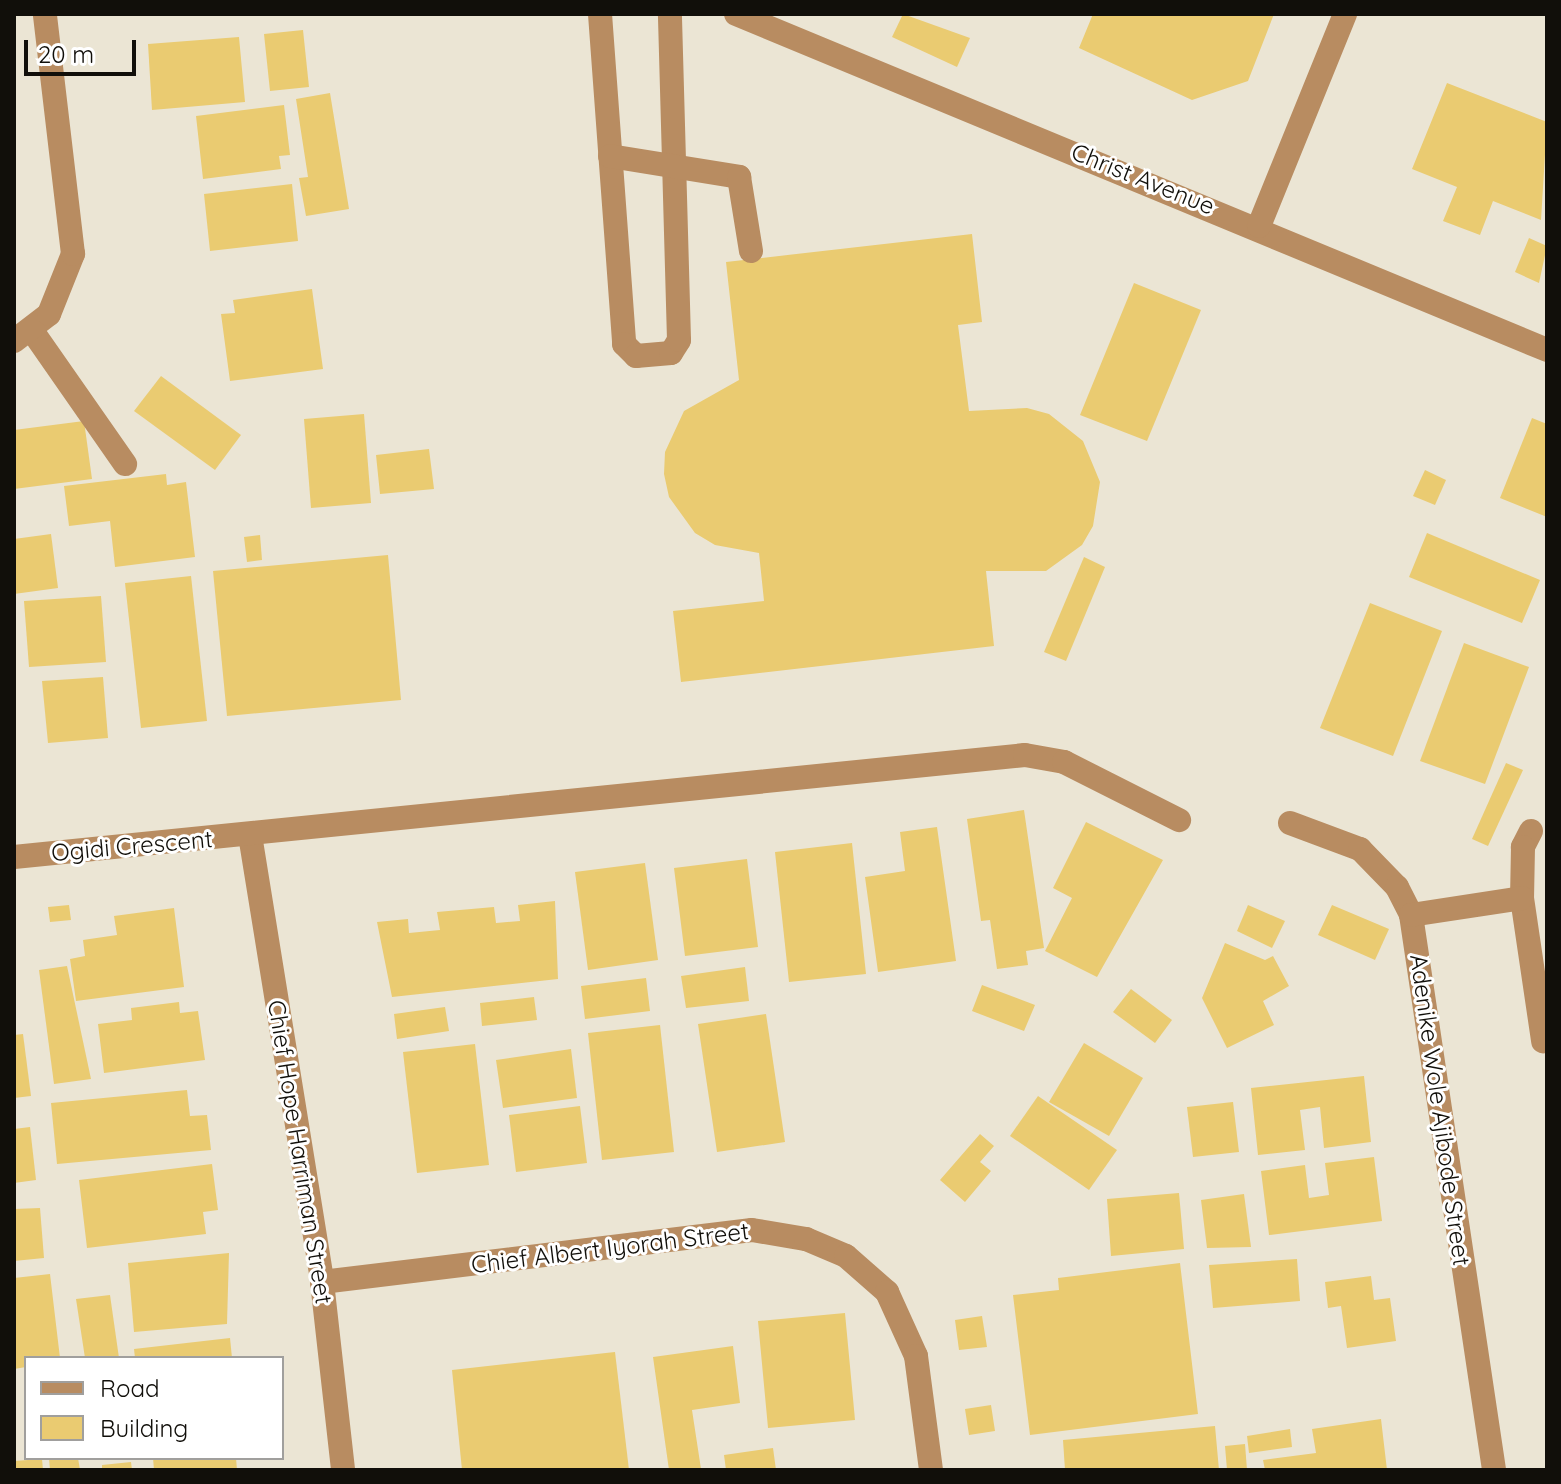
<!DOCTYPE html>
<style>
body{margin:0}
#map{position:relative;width:1561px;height:1484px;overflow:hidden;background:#ebe5d4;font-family:Quicksand,sans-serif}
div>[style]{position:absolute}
.building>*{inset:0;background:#eacb71}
.minor>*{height:24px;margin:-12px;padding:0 12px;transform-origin:12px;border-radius:12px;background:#b88c61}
span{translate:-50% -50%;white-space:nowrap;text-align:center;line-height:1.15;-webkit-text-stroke:6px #fff;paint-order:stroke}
.street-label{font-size:24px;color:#110f0a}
.frame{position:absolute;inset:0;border:16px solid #110f0a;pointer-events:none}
.legend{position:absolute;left:24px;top:1356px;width:260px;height:104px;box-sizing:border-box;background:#fff;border:2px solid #a09f9d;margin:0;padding:10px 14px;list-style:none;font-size:24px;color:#110f0a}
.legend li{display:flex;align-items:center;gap:16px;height:40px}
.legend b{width:40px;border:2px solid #a09f9d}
.scale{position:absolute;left:24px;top:40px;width:112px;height:36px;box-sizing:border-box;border:4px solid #110f0a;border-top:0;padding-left:10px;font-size:24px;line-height:28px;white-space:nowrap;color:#110f0a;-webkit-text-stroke:6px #fff;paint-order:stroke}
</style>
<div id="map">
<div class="building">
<i style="clip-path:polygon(903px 14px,970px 38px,957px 67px,892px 37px)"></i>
<i style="clip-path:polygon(1093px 14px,1193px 15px,1274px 14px,1248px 81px,1192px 100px,1079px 48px)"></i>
<i style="clip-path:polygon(303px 30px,309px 87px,270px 91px,264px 34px)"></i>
<i style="clip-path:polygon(239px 37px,245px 102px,152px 110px,148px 44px)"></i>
<i style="clip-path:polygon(1447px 83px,1547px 122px,1541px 220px,1493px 201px,1480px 235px,1443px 221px,1457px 187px,1412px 169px)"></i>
<i style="clip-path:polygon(330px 93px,349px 209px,306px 216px,299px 178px,308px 177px,296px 99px)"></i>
<i style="clip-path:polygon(284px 105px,290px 155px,279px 156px,281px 169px,203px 179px,196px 116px)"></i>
<i style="clip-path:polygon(292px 184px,298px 241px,210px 251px,204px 194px)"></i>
<i style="clip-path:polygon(972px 234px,982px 322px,958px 325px,969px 411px,1027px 408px,1049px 414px,1083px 441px,1100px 482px,1093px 526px,1082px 545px,1046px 571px,986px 571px,994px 646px,681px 682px,673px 611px,764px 601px,759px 553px,715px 545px,695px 533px,669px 497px,664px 474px,665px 452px,684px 411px,739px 380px,726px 262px)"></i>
<i style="clip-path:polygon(1529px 238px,1547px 246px,1539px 283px,1515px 272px)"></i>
<i style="clip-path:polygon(1134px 283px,1201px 310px,1147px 441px,1080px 415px)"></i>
<i style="clip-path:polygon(312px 289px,323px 369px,230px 381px,221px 314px,235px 313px,233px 300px)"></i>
<i style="clip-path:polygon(161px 376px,241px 435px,215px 470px,134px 411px)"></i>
<i style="clip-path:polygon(364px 414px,371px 503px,311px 508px,304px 419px)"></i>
<i style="clip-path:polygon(1532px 418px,1547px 424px,1547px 517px,1500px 498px)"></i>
<i style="clip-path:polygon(84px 421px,92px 479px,14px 489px,14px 430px)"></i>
<i style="clip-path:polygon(429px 449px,434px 489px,380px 494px,376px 455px)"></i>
<i style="clip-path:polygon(1425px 470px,1446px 480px,1435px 505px,1413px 496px)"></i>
<i style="clip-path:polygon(166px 474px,167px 485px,186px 482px,195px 557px,115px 567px,110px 521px,69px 526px,64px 486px)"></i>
<i style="clip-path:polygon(1427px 533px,1540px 580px,1522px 623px,1409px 577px)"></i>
<i style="clip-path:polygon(51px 534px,58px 588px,14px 594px,14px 539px)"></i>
<i style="clip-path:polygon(260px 535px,262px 560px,247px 562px,244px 537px)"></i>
<i style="clip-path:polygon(388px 555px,401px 700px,227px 716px,213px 571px)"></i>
<i style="clip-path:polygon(1084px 557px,1105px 567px,1066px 661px,1044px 652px)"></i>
<i style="clip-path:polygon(191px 576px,207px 721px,141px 728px,125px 583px)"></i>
<i style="clip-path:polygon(101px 596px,106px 662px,29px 667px,24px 601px)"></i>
<i style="clip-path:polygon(1370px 603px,1442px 631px,1393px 756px,1320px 728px)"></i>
<i style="clip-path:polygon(1464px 643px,1529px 667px,1485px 784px,1420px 761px)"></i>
<i style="clip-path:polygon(103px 677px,108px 738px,48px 743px,42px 681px)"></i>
<i style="clip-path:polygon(1506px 763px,1523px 770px,1488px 846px,1472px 839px)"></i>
<i style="clip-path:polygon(1024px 810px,1044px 948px,1026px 951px,1028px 965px,997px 969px,990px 920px,981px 921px,967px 819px)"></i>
<i style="clip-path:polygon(1086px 822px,1163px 860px,1097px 977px,1045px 951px,1072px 898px,1053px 888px)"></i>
<i style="clip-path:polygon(937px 827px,956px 961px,878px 972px,865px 877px,905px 871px,900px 832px)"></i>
<i style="clip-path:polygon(852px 843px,866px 974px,789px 982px,775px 852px)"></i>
<i style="clip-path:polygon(747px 859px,758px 947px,685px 956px,674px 868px)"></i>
<i style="clip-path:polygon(645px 863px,658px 960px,588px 970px,575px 872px)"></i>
<i style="clip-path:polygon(555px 901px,558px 979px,392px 997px,377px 922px,408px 919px,409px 933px,440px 930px,437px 912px,494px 907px,496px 923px,520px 921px,518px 905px)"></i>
<i style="clip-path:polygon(69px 905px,71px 920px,50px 922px,48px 907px)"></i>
<i style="clip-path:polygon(1248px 905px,1285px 921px,1272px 948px,1237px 931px)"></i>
<i style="clip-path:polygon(1332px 905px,1389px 929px,1375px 960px,1318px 935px)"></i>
<i style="clip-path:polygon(174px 908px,184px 987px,76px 1001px,70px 959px,85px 956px,83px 940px,117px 935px,114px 916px)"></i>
<i style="clip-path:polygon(1225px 943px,1265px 960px,1273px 956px,1289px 986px,1263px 1001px,1274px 1025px,1227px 1048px,1202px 998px)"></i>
<i style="clip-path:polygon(67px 966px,91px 1079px,54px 1084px,39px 970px)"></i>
<i style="clip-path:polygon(745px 967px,749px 1001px,686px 1008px,681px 976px)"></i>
<i style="clip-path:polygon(646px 978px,650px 1011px,585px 1019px,581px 986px)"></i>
<i style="clip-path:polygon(982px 985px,1035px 1005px,1024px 1031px,972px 1011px)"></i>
<i style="clip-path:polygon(1131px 989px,1172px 1020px,1155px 1043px,1113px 1012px)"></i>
<i style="clip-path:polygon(534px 997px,537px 1020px,482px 1026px,480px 1003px)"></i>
<i style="clip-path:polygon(179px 1002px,180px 1013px,198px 1011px,205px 1060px,104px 1073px,98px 1024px,132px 1020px,131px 1008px)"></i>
<i style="clip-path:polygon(445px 1007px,449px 1031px,397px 1039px,394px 1014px)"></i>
<i style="clip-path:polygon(766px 1014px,785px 1142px,717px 1152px,698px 1024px)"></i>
<i style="clip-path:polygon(660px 1025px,674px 1152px,602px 1160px,588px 1033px)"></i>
<i style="clip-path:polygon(23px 1034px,31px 1096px,14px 1098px,14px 1035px)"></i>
<i style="clip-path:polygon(1084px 1043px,1143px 1078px,1109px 1136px,1049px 1102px)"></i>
<i style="clip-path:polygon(475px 1044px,489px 1165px,417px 1173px,403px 1052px)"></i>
<i style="clip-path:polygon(571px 1049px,577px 1098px,503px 1108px,496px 1060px)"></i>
<i style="clip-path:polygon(1364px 1076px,1371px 1142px,1324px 1148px,1320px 1107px,1300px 1110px,1305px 1150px,1258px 1155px,1251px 1088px)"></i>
<i style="clip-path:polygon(187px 1090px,190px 1116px,207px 1115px,211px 1150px,57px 1164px,51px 1103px)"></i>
<i style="clip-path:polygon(1038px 1096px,1117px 1150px,1089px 1190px,1010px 1136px)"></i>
<i style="clip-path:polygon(1233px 1102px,1239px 1152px,1193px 1157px,1187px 1107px)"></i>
<i style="clip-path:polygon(580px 1106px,587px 1163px,516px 1172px,509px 1115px)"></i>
<i style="clip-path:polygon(30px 1127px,36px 1180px,14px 1183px,14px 1129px)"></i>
<i style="clip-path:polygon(980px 1134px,994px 1146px,980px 1162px,991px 1171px,965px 1202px,940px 1180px)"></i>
<i style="clip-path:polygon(1374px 1157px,1382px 1221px,1269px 1235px,1261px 1171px,1305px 1165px,1309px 1198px,1329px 1195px,1325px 1163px)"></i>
<i style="clip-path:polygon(212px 1164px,218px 1210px,203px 1212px,206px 1234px,87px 1248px,79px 1180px)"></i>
<i style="clip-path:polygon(1179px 1193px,1184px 1249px,1111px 1256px,1107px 1199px)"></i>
<i style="clip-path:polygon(1244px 1194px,1251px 1247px,1207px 1248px,1201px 1200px)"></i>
<i style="clip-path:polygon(40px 1208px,44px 1258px,14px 1261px,14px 1209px)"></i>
<i style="clip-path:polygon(229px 1253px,227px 1324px,134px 1332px,128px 1263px)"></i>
<i style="clip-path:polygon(1297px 1259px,1300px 1301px,1213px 1308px,1209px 1265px)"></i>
<i style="clip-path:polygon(1180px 1263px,1198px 1414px,1030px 1435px,1013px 1295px,1059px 1290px,1058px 1278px)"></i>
<i style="clip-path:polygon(50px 1274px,60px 1358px,26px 1358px,26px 1367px,14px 1369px,14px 1278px)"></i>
<i style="clip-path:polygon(1371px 1276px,1374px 1300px,1390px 1298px,1396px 1341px,1347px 1348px,1341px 1306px,1328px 1308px,1325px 1282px)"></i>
<i style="clip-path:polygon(110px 1295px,119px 1358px,85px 1358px,76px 1299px)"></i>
<i style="clip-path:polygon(845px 1313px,855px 1420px,768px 1428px,758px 1321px)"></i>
<i style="clip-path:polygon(982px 1316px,987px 1347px,959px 1350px,955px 1320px)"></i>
<i style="clip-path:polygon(230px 1338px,232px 1358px,135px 1358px,134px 1349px)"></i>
<i style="clip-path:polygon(733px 1346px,740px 1403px,692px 1410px,701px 1469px,669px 1470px,653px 1357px)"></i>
<i style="clip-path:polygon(615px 1352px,629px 1470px,462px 1470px,452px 1370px)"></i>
<i style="clip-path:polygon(991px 1405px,995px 1431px,969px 1435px,965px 1409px)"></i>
<i style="clip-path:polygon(1381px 1419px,1387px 1470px,1265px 1470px,1263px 1460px,1316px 1453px,1312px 1429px)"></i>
<i style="clip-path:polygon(1215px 1426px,1219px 1470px,1065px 1470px,1063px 1440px)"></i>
<i style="clip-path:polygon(1290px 1429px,1292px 1447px,1249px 1453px,1247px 1436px)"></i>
<i style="clip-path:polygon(1245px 1444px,1247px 1470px,1227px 1470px,1225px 1446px)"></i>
<i style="clip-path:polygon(773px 1448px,776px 1470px,726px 1470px,724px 1455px)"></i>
<i style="clip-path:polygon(49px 1458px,78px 1458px,80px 1470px,50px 1470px)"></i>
<i style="clip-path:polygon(153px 1458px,236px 1458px,237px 1470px,154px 1470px)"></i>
<i style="clip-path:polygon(42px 1459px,43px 1470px,14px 1470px,14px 1461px)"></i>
<i style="clip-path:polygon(131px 1462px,132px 1470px,102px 1470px,102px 1465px)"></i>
</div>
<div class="minor">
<i style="left:600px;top:14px;width:331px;rotate:85.8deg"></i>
<i style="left:624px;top:344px;width:17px;rotate:45deg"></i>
<i style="left:636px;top:356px;width:35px;rotate:-5deg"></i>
<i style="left:671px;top:353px;width:15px;rotate:-58deg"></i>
<i style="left:679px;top:340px;width:326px;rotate:-91.6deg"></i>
<i style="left:736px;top:14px;width:878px;rotate:22.5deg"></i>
<i style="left:610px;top:156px;width:131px;rotate:9.2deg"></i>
<i style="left:739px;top:177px;width:75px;rotate:80.8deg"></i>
<i style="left:1259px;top:226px;width:229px;rotate:-67.9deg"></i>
<i style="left:33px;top:332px;width:161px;rotate:55.1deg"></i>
<i style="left:14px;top:341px;width:44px;rotate:-37.6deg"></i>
<i style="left:49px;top:314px;width:65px;rotate:-68.2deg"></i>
<i style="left:73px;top:254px;width:242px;rotate:-96.7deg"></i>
<i style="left:1290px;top:823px;width:75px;rotate:20.4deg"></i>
<i style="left:1360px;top:849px;width:53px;rotate:45.8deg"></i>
<i style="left:1397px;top:887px;width:31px;rotate:63deg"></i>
<i style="left:1411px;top:915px;width:561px;rotate:81.49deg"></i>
<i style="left:1531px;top:831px;width:18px;rotate:117deg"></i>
<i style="left:1523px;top:847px;width:51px;rotate:91.1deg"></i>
<i style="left:1522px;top:898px;width:145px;rotate:81.6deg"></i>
<i style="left:250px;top:835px;width:453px;rotate:80.8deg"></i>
<i style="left:322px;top:1282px;width:189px;rotate:83.6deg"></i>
<i style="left:14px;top:857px;width:1016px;rotate:-5.76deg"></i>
<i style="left:1025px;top:755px;width:40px;rotate:10deg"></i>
<i style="left:1064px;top:762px;width:129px;rotate:26.8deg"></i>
<i style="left:1411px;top:915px;width:112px;rotate:-8.7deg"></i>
<i style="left:322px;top:1282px;width:433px;rotate:-6.9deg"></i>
<i style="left:752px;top:1230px;width:55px;rotate:9.5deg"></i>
<i style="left:806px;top:1239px;width:43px;rotate:23deg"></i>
<i style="left:846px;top:1256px;width:55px;rotate:41.3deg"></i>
<i style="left:887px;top:1292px;width:70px;rotate:65.6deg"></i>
<i style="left:916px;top:1356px;width:115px;rotate:82.5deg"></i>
</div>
<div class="street-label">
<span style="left:1143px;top:179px;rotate:22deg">Christ Avenue</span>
<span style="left:132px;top:846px;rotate:-5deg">Ogidi Crescent</span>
<span style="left:1440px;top:1110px;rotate:82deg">Adenike Wole Ajibode Street</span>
<span style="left:300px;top:1152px;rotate:81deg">Chief Hope Harriman Street</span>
<span style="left:610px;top:1248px;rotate:-7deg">Chief Albert Iyorah Street</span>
</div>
<div class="frame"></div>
<ul class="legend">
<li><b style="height:10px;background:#b88c61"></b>Road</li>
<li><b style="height:22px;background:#eacb71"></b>Building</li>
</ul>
<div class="scale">20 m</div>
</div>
